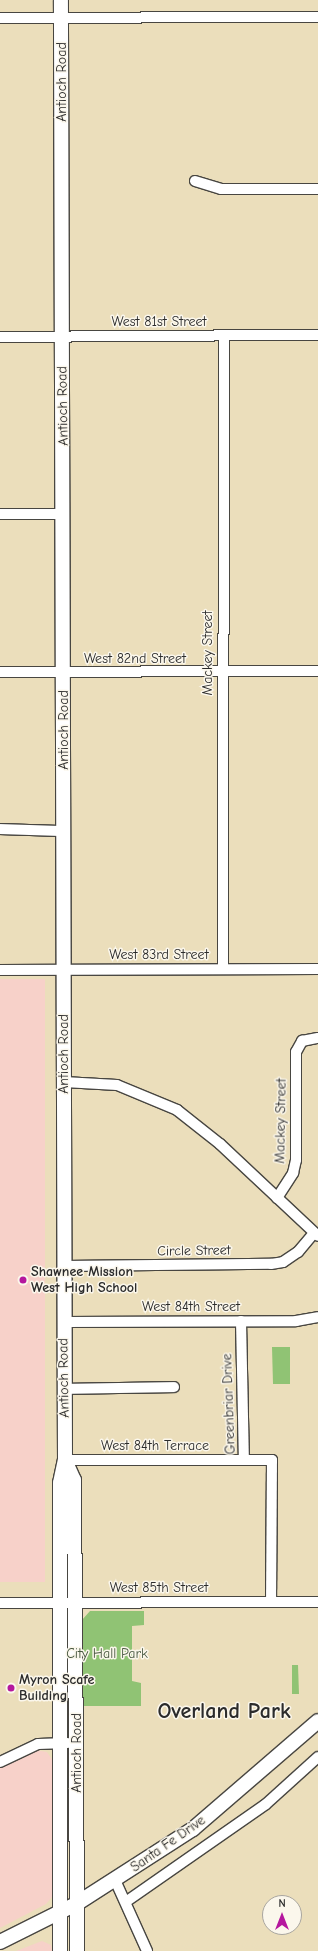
<!DOCTYPE html>
<style>
body{margin:0}
#map{position:relative;width:318px;height:1951px;overflow:hidden;background:#ebdebb;font-family:"Comic Neue",sans-serif}
div>[style]{position:absolute}
.built>*{inset:0;background:#f7d1c9}
.green>*{inset:0;background:#90c374}
.roads{filter:drop-shadow(1px 0 #484641) drop-shadow(-1px 0 #484641) drop-shadow(0 1px #484641) drop-shadow(0 -1px #484641)}
.minor>*{height:10px;margin:-5px;padding:0 5px;transform-origin:5px;border-radius:5px;background:#fff}
.secondary>*{height:14px;margin:-7px;padding:0 7px;transform-origin:7px;border-radius:7px;background:#fff}
.dots>*{width:11px;height:11px;translate:-50% -50%;box-sizing:border-box;border:2px solid #fbf7ec;border-radius:50%}
span{translate:-50% -50%;white-space:nowrap;text-align:center;line-height:1.15;-webkit-text-stroke:3px #fbf7ec;paint-order:stroke}
.street-label{font-size:14px;color:#2b2b2b}
.poi-label{font-size:14px;color:#2b2b2b;font-weight:700}
.left{translate:0 -50%;text-align:left}
.park-label{font-size:14px;color:#495941}
.town-label{font-size:22px;color:#2b2b2b;font-weight:700}
.north{position:absolute;left:262px;top:1895px;width:40px;height:40px;box-sizing:border-box;background:#fbf7ec;border:1px solid #a8a59f;border-radius:50%;rotate:0deg;font-size:11px;font-weight:700;line-height:16px;text-align:center;color:#2b2b2b}
.north::after{content:'';display:block;margin:auto;width:14px;height:18px;background:#b5179e;clip-path:polygon(50% 0,100% 100%,50% 72%,0 100%)}
</style>
<div id="map">
<div class="built">
<i style="clip-path:polygon(0 979px,45px 979px,45px 1582px,0 1582px)"></i>
<i style="clip-path:polygon(35px 1750px,47px 1752px,53px 1761px,52px 1897px,46px 1904px,0 1928px,0 1765px)"></i>
<i style="clip-path:polygon(42px 1941px,51px 1945px,52px 1951px,16px 1951px)"></i>
</div>
<div class="green">
<i style="clip-path:polygon(272px 1347px,290px 1347px,290px 1384px,273px 1384px)"></i>
<i style="clip-path:polygon(90px 1611px,144px 1611px,144px 1625px,132px 1626px,132px 1681px,141px 1683px,141px 1706px,81px 1706px,82px 1620px)"></i>
<i style="clip-path:polygon(292px 1665px,298px 1665px,299px 1694px,292px 1694px)"></i>
</div>
<div class="roads">
<div class="minor">
<i style="left:0;top:18px;width:318px;rotate:-0.2deg"></i>
<i style="left:195px;top:181px;width:27px;rotate:17deg"></i>
<i style="left:221px;top:189px;width:97px"></i>
<i style="left:0;top:337px;width:318px;rotate:-0.4deg"></i>
<i style="left:0;top:514px;width:64px"></i>
<i style="left:0;top:672px;width:318px;rotate:-0.2deg"></i>
<i style="left:0;top:829px;width:63px;rotate:1.8deg"></i>
<i style="left:223px;top:969px;width:633px;rotate:-89.91deg"></i>
<i style="left:0;top:970px;width:318px;rotate:-0.2deg"></i>
<i style="left:64px;top:1082px;width:53px;rotate:3.2deg"></i>
<i style="left:117px;top:1085px;width:65px;rotate:22.6deg"></i>
<i style="left:177px;top:1110px;width:55px;rotate:38.3deg"></i>
<i style="left:220px;top:1144px;width:134px;rotate:43.2deg"></i>
<i style="left:277px;top:1198px;width:30px;rotate:-57deg"></i>
<i style="left:293px;top:1173px;width:13px;rotate:-77deg"></i>
<i style="left:296px;top:1160px;width:108px;rotate:-90deg"></i>
<i style="left:296px;top:1052px;width:13px;rotate:-61deg"></i>
<i style="left:302px;top:1041px;width:16px;rotate:-11deg"></i>
<i style="left:64px;top:1266px;width:207px;rotate:-0.6deg"></i>
<i style="left:271px;top:1264px;width:12px;rotate:-9deg"></i>
<i style="left:283px;top:1262px;width:18px;rotate:-34deg"></i>
<i style="left:298px;top:1252px;width:25px;rotate:-50deg"></i>
<i style="left:241px;top:1321px;width:139px;rotate:88.8deg"></i>
<i style="left:64px;top:1322px;width:232px;rotate:-0.2deg"></i>
<i style="left:296px;top:1321px;width:22px;rotate:-10deg"></i>
<i style="left:64px;top:1389px;width:110px;rotate:-1deg"></i>
<i style="left:65px;top:1460px;width:207px"></i>
<i style="left:272px;top:1460px;width:142px;rotate:90.4deg"></i>
<i style="left:0;top:1603px;width:318px;rotate:-0.2deg"></i>
<i style="left:0;top:1762px;width:42px;rotate:-25.3deg"></i>
<i style="left:38px;top:1744px;width:29px;rotate:-2deg"></i>
<i style="left:115px;top:1880px;width:78px;rotate:65.7deg"></i>
<i style="left:127px;top:1901px;width:169px;rotate:-34.9deg"></i>
<i style="left:266px;top:1804px;width:70px;rotate:-42.1deg"></i>
</div>
<div class="secondary">
<i style="left:65px;top:1460px;width:22px;rotate:66deg"></i>
<i style="left:74px;top:1480px;width:471px;rotate:89.6deg"></i>
<i style="left:0;top:1942px;width:85px;rotate:-26.6deg"></i>
<i style="left:76px;top:1904px;width:139px;rotate:-32.7deg"></i>
<i style="left:193px;top:1829px;width:165px;rotate:-40.8deg"></i>
<i style="left:60px;top:1951px;width:468px;rotate:-90deg"></i>
<i style="left:60px;top:1483px;width:24px;rotate:-78deg"></i>
<i style="left:65px;top:1460px;width:1460px;rotate:-90.16deg"></i>
</div>
</div>
<div class="dots">
<i style="left:23px;top:1280px;background:#b5179e"></i>
<i style="left:11px;top:1688px;background:#b5179e"></i>
</div>
<div class="street-label">
<span style="left:62px;top:82px;rotate:-90deg">Antioch Road</span>
<span style="left:159px;top:322px">West 81st Street</span>
<span style="left:63px;top:406px;rotate:-91deg">Antioch Road</span>
<span style="left:208px;top:653px;rotate:-90deg">Mackey Street</span>
<span style="left:135px;top:659px">West 82nd Street</span>
<span style="left:64px;top:730px;rotate:-90deg">Antioch Road</span>
<span style="left:159px;top:955px">West 83rd Street</span>
<span style="left:64px;top:1054px;rotate:-90deg">Antioch Road</span>
<span style="left:281px;top:1121px;rotate:-89deg">Mackey Street</span>
<span style="left:194px;top:1251px;rotate:-1deg">Circle Street</span>
<span style="left:191px;top:1307px">West 84th Street</span>
<span style="left:64px;top:1378px;rotate:-91deg">Antioch Road</span>
<span style="left:229px;top:1404px;rotate:-92deg">Greenbriar Drive</span>
<span style="left:155px;top:1446px">West 84th Terrace</span>
<span style="left:159px;top:1588px">West 85th Street</span>
<span style="left:77px;top:1753px;rotate:-90deg">Antioch Road</span>
<span style="left:168px;top:1844px;rotate:-35deg">Santa Fe Drive</span>
</div>
<div class="poi-label">
<span class="left" style="left:31px;top:1280px">Shawnee Mission<br>West High School</span>
<span class="left" style="left:19px;top:1688px">Myron Scafe<br>Building</span>
</div>
<div class="park-label">
<span style="left:107px;top:1654px">City Hall Park</span>
</div>
<div class="town-label">
<span style="left:224px;top:1712px">Overland Park</span>
</div>
<div class="north">N</div>
</div>
